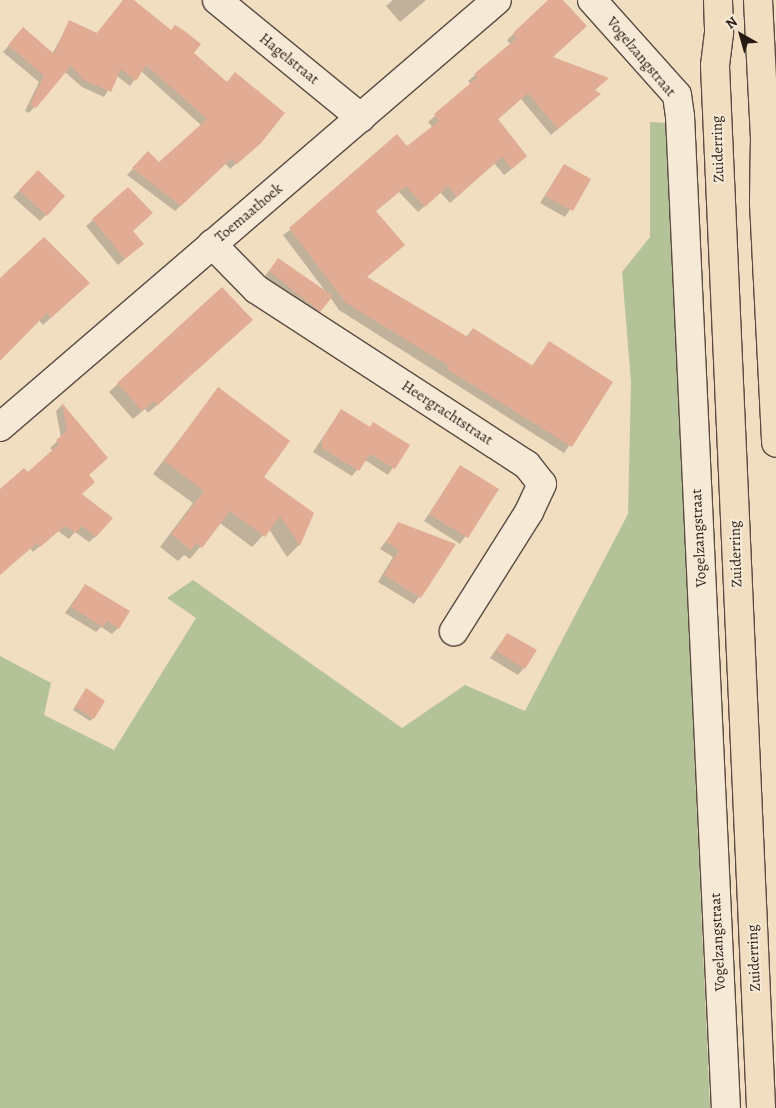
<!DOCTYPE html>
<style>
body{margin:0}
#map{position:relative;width:776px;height:1108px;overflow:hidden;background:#f1dec1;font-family:Alegreya,serif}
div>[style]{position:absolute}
.green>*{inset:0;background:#b4c297}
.shadow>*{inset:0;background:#0003}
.building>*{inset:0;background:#e1ab94}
.roads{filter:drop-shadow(1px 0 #5a4b40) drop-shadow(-1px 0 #5a4b40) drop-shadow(0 1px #5a4b40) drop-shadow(0 -1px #5a4b40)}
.minor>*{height:28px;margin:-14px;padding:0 14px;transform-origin:14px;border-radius:14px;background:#f6ead7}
.highway>*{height:28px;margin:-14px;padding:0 14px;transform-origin:14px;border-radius:14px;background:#f1dec1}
span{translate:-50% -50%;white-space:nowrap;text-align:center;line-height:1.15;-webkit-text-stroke:4px #f6ead7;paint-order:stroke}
.street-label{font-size:15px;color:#271a15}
.north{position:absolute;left:716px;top:10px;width:50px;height:50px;-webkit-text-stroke:4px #f6ead7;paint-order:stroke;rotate:322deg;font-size:14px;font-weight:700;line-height:20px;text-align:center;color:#271a15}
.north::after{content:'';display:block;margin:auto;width:18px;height:22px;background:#271a15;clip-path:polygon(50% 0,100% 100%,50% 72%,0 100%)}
</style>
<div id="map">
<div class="green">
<i style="clip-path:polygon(650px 122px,667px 123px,681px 356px,687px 589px,710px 1108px,0 1108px,0 656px,51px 683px,44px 715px,114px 750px,196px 618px,167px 598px,193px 580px,402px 728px,465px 685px,525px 711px,628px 514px,631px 382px,622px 272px,650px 237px)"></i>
</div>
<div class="shadow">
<i style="clip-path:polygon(124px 0,132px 0,192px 54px,253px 149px,230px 169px,225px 163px,175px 211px,127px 175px,148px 153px,159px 163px,202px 126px,141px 71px,130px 86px,117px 76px,104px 97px,82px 87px,65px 72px,29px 113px,25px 111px,39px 82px,3px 52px,18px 35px,52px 54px,70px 22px,96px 34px)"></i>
<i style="clip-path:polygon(393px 0,426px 0,400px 22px,386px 6px)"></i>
<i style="clip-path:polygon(550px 0,561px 0,551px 58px,593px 91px,592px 100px,551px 135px,521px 99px,497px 120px,519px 163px,504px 175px,494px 163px,450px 203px,440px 192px,418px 212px,399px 192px,375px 212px,365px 278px,466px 337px,473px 329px,532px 366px,549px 342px,612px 382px,564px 453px,339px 310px,330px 297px,314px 317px,264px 277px,278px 260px,326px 292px,283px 235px,433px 128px,428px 122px,471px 85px,468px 81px,511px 45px,507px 40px)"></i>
<i style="clip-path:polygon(564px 165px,589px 180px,565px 217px,540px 203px)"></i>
<i style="clip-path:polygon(38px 172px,46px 215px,40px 221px,13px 197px)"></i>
<i style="clip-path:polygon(93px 220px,132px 232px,135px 250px,118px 265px,86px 226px)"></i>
<i style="clip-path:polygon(0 283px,81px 290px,43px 325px,39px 320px,0 357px)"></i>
<i style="clip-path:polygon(222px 289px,243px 328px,148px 413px,145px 409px,133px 419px,109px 392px)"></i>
<i style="clip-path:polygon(218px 389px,262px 477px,312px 513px,299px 545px,287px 557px,269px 529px,252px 547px,220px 523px,190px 559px,184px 555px,178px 561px,160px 547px,193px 503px,153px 474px)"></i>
<i style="clip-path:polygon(62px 405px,106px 458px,88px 475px,80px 495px,96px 536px,89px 542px,75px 532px,69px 539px,58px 531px,33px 552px,30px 548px,0 574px,0 491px,28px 474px,53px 451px,50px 448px,61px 438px,56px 411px)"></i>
<i style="clip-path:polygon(341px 410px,369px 428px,373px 424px,408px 445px,388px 475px,365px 460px,352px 476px,313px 452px)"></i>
<i style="clip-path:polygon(461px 466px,497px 489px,460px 544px,424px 521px)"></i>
<i style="clip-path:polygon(399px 524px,454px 545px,414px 604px,378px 582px,393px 557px,380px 549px)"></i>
<i style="clip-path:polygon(85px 585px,118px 628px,112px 634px,101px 627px,96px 632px,65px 613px)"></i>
<i style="clip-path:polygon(507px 634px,524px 668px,518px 675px,490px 658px)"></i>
<i style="clip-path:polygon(83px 693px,93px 718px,90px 721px,73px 710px)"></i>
</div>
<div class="building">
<i style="clip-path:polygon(123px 0,134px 0,171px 30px,175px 25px,186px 32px,201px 44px,194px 53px,227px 82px,235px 72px,285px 113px,261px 143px,237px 164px,232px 158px,181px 206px,132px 168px,148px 151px,159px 162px,207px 119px,146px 65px,136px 81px,121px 69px,111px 92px,84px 80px,71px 66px,36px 108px,30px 105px,44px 76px,8px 45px,23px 27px,54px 54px,69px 20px,97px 33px)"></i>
<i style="clip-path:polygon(548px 0,563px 0,587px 26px,553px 57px,609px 78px,595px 90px,601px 94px,558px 129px,528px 93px,498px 119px,527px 156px,512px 169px,502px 157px,457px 197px,448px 186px,425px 207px,406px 186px,376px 211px,405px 245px,367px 277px,468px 337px,473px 328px,533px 366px,549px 341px,613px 382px,572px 447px,447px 369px,449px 366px,346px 303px,289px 228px,397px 134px,407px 146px,439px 121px,434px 114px,478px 77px,474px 74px,517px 38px,513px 33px)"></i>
<i style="clip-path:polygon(564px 164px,591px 179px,573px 211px,545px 196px)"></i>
<i style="clip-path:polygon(38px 170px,65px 196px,47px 216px,19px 190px)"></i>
<i style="clip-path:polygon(128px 187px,153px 213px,133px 231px,144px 244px,125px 259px,92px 219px)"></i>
<i style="clip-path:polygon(44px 237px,90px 283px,51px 318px,47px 313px,0 361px,0 278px)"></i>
<i style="clip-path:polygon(278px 258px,333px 296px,320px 312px,269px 271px)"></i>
<i style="clip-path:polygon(222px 287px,253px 320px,158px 405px,154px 401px,142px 411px,117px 383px)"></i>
<i style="clip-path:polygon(218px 387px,290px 441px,264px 477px,314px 513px,300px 546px,280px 516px,265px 537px,230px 511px,202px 548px,196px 543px,191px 550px,171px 534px,204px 491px,164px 461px)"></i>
<i style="clip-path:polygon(62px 403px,108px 458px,89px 475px,95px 482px,82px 494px,113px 518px,96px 537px,82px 526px,76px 533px,65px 526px,40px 547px,37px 543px,0 575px,0 489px,24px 468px,28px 472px,59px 444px,56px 440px,67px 431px)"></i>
<i style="clip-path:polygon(341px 409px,370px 427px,373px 422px,410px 445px,395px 469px,370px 454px,359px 471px,322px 448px,322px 440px)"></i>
<i style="clip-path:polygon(460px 465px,499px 489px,468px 538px,429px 514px)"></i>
<i style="clip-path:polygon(398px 522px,456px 544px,421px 598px,384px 575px,399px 550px,386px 542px)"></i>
<i style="clip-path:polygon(85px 584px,130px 611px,119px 629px,107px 621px,103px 627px,71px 607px)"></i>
<i style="clip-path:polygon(507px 633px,537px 650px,525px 669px,496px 651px)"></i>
<i style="clip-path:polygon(86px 688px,105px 701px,94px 719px,75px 707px)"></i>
</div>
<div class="roads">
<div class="minor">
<i style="left:217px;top:0;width:186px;rotate:39.3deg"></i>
<i style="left:592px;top:0;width:127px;rotate:48.2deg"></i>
<i style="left:677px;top:95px;width:21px;rotate:82deg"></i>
<i style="left:680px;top:116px;width:993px;rotate:87.35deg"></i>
<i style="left:212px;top:244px;width:63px;rotate:45.6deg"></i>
<i style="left:256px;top:289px;width:323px;rotate:33deg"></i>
<i style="left:527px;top:465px;width:24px;rotate:52deg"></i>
<i style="left:542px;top:484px;width:31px;rotate:115deg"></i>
<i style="left:529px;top:512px;width:141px;rotate:122.2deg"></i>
<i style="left:0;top:427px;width:655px;rotate:-40.67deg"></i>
</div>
<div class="highway">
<i style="left:718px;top:0;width:33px;rotate:88deg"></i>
<i style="left:719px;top:33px;width:33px;rotate:97deg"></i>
<i style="left:715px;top:66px;width:1043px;rotate:87.47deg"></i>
<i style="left:758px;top:0;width:137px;rotate:87.1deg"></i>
<i style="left:765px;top:137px;width:66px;rotate:90.9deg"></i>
<i style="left:764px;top:203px;width:240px;rotate:87.1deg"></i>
</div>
</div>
<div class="street-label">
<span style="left:641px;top:57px;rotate:50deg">Vogelzangstraat</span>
<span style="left:289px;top:59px;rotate:39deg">Hagelstraat</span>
<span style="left:718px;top:149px;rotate:-92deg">Zuiderring</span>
<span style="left:249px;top:213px;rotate:-40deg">Toemaathoek</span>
<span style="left:447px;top:413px;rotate:33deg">Heergrachtstraat</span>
<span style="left:699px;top:538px;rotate:-93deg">Vogelzangstraat</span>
<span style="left:736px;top:554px;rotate:-92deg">Zuiderring</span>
<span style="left:718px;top:942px;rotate:-93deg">Vogelzangstraat</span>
<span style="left:754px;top:958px;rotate:-93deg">Zuiderring</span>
</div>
<div class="north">N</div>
</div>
